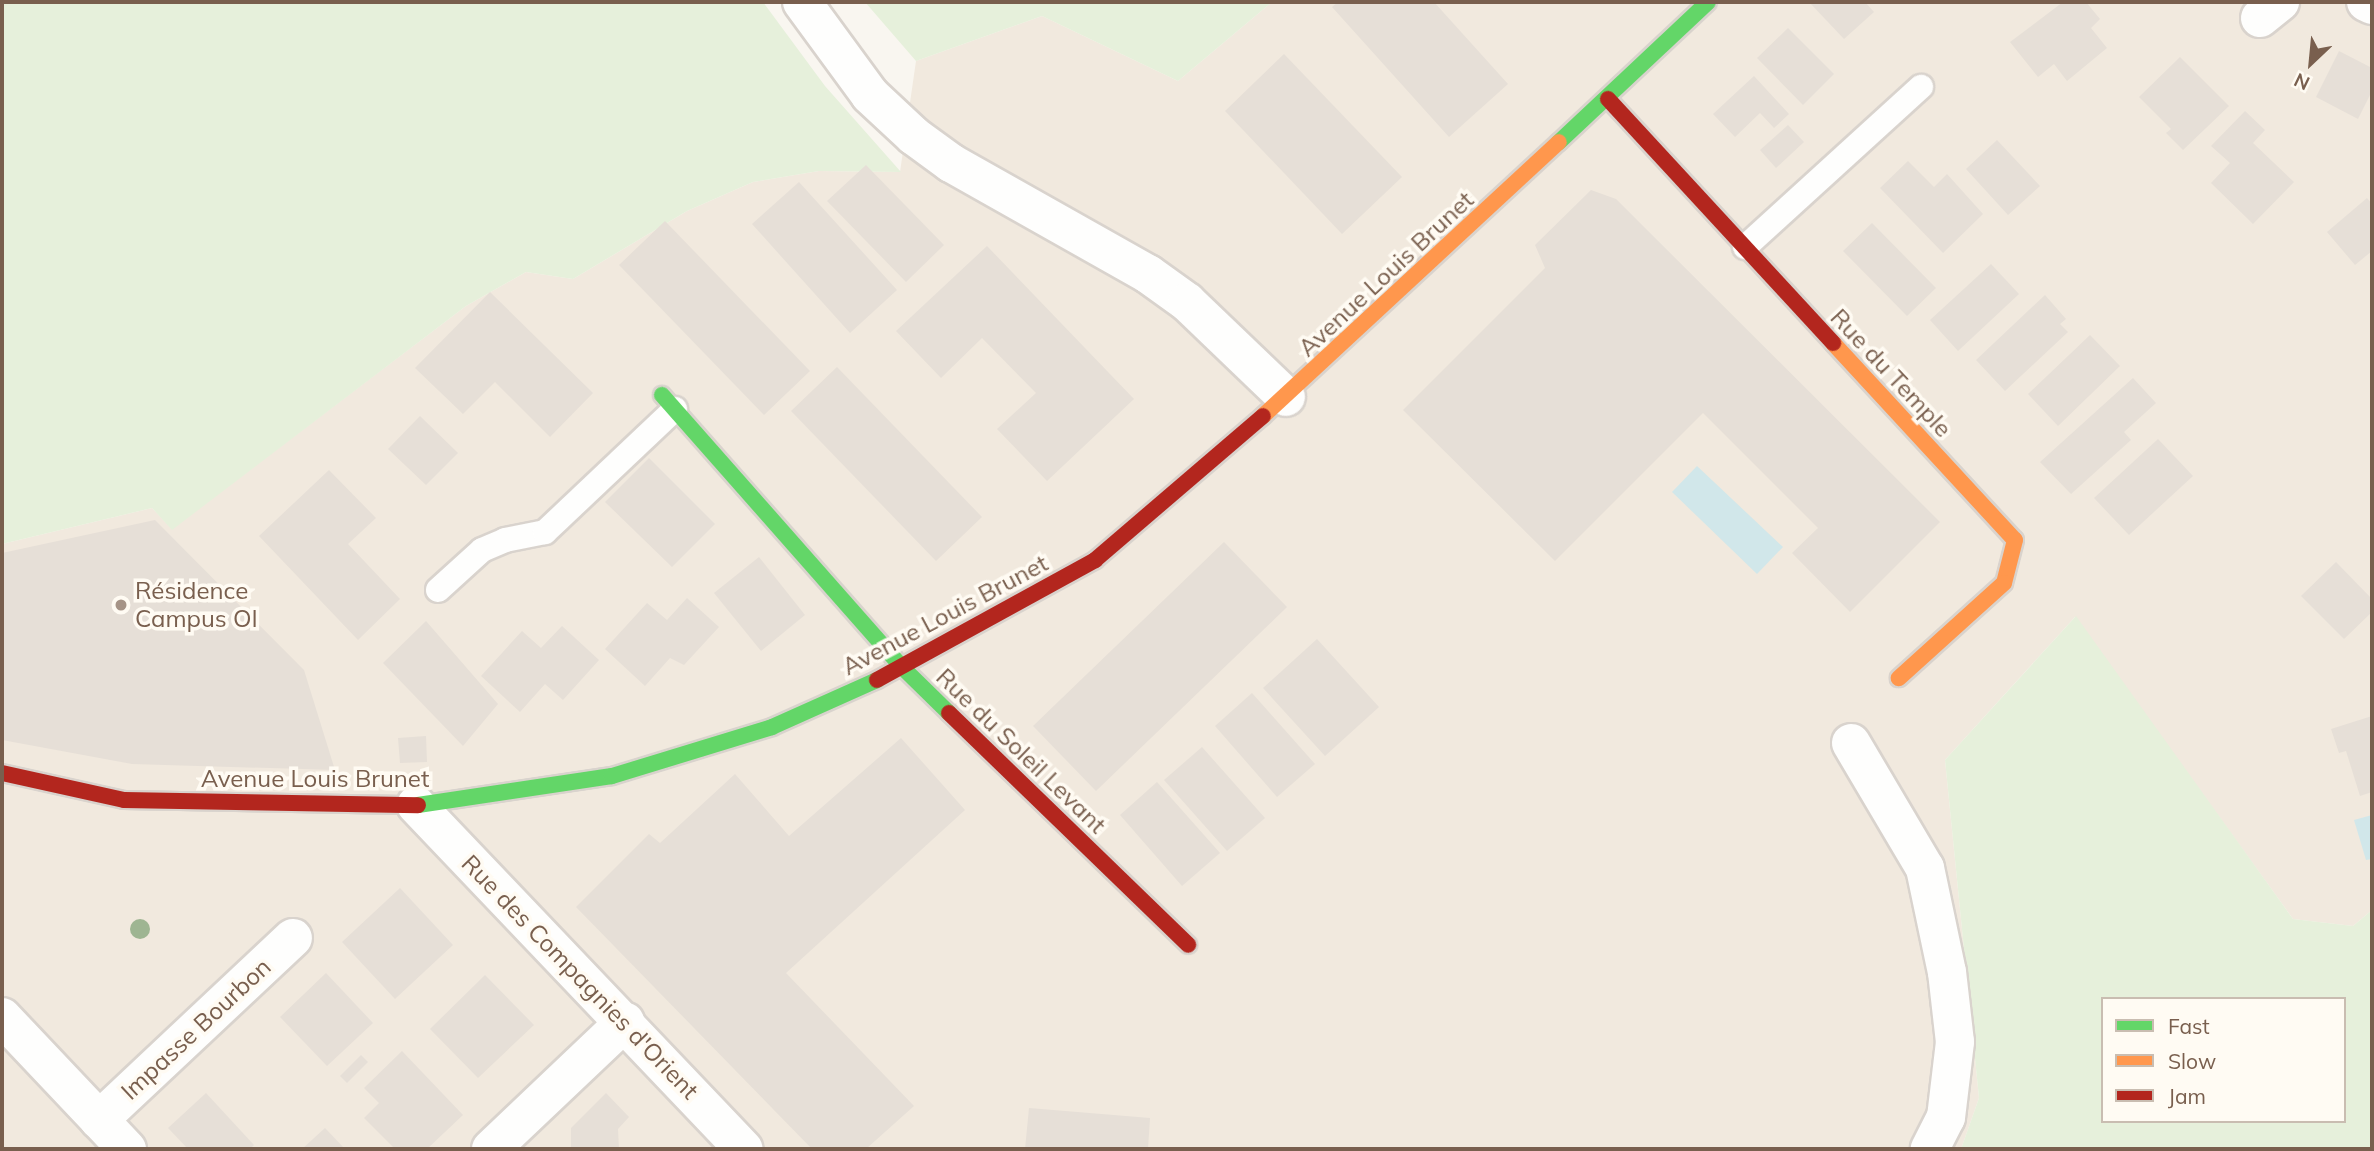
<!DOCTYPE html>
<meta charset="utf-8">
<style>
body{margin:0}
#map{position:relative;width:2374px;height:1151px;overflow:hidden;background:#f9f6f0;font-family:Mulish,sans-serif}
div>[style]{position:absolute}
.residential>*{inset:0;background:#f1e9de}
.green>*{inset:0;background:#e6f0db}
.water>*{inset:0;background:#d1e7ea}
.building>*{inset:0;background:#e6dfd7}
.roads{filter:drop-shadow(2px 0 #d9d3cd) drop-shadow(-2px 0 #d9d3cd) drop-shadow(0 2px #d9d3cd) drop-shadow(0 -2px #d9d3cd)}
.lane>*{height:24px;margin:-12px;padding:0 12px;transform-origin:12px;border-radius:12px;background:#fefefd}
.street>*{height:38px;margin:-19px;padding:0 19px;transform-origin:19px;border-radius:19px;background:#fefefd}
.fast>*{height:16px;margin:-8px;padding:0 8px;transform-origin:8px;border-radius:8px;background:#63d668}
.slow>*{height:16px;margin:-8px;padding:0 8px;transform-origin:8px;border-radius:8px;background:#ff974d}
.jam>*{height:16px;margin:-8px;padding:0 8px;transform-origin:8px;border-radius:8px;background:#b3261e}
.trees>*{width:20px;height:20px;margin:-10px;border-radius:50%;background:#9eb592}
.dots>*{width:19px;height:19px;translate:-50% -50%;box-sizing:border-box;border:4px solid #fffbf3;border-radius:50%}
span{translate:-50% -50%;white-space:nowrap;text-align:center;line-height:1.15;-webkit-text-stroke:7px #fffbf3;paint-order:stroke}
.street-label{font-size:24px;color:#795f4e}
.poi-label{font-size:24px;color:#795f4e}
.left{translate:0 -50%;text-align:left}
.frame{position:absolute;inset:0;border:4px solid #795f4e;pointer-events:none}
.legend{position:absolute;left:2101px;top:997px;width:245px;height:126px;box-sizing:border-box;background:#fffbf3;border:2px solid #c9bdb1;margin:0;padding:9px 12px;list-style:none;font-size:21px;color:#795f4e}
.legend li{display:flex;align-items:center;gap:14px;height:35px}
.legend b{width:35px;border:2px solid #c9bdb1}
.north{position:absolute;left:2276px;top:28px;width:70px;height:70px;-webkit-text-stroke:5px #fffbf3;paint-order:stroke;rotate:206deg;font-size:19px;font-weight:700;line-height:28px;text-align:center;color:#795f4e}
.north::after{content:'';display:block;margin:auto;width:24px;height:32px;background:#795f4e;clip-path:polygon(50% 0,100% 100%,50% 72%,0 100%)}
</style>
<div id="map">
<div class="residential">
<i style="clip-path:polygon(1272px 2px,2372px 2px,2372px 910px,2353px 926px,2293px 919px,2075px 617px,1945px 760px,1979px 1098px,1961px 1149px,2px 1149px,2px 544px,152px 508px,172px 529px,466px 306px,526px 272px,573px 279px,687px 211px,753px 182px,819px 171px,900px 172px,916px 61px,1042px 16px,1178px 81px)"></i>
</div>
<div class="green">
<i style="clip-path:polygon(2px 2px,763px 2px,825px 86px,901px 172px,819px 171px,753px 182px,687px 211px,573px 279px,526px 272px,466px 306px,172px 530px,152px 508px,2px 544px)"></i>
<i style="clip-path:polygon(865px 2px,1272px 2px,1178px 81px,1042px 16px,916px 61px)"></i>
<i style="clip-path:polygon(evenodd,2076px 616px,2293px 919px,2353px 926px,2372px 910px,2372px 1149px,1961px 1149px,1979px 1098px,1945px 760px,2076px 616px,2103px 999px,2344px 999px,2344px 1121px,2103px 1121px,2103px 999px)"></i>
</div>
<div class="water">
<i style="clip-path:polygon(1697px 466px,1783px 547px,1757px 574px,1672px 492px)"></i>
<i style="clip-path:polygon(2372px 815px,2372px 859px,2366px 860px,2354px 820px)"></i>
</div>
<div class="building">
<i style="clip-path:polygon(1338px 2px,1434px 2px,1508px 84px,1449px 137px,1332px 7px)"></i>
<i style="clip-path:polygon(1809px 2px,1865px 2px,1874px 12px,1844px 39px)"></i>
<i style="clip-path:polygon(2063px 2px,2086px 2px,2100px 19px,2091px 28px,2107px 48px,2067px 81px,2054px 64px,2038px 77px,2010px 42px)"></i>
<i style="clip-path:polygon(1788px 28px,1834px 74px,1803px 105px,1757px 58px)"></i>
<i style="clip-path:polygon(2339px 51px,2372px 68px,2372px 91px,2358px 119px,2316px 97px)"></i>
<i style="clip-path:polygon(1284px 54px,1402px 177px,1342px 234px,1225px 111px)"></i>
<i style="clip-path:polygon(2180px 57px,2229px 106px,2183px 150px,2166px 133px,2171px 129px,2139px 97px)"></i>
<i style="clip-path:polygon(1754px 76px,1789px 114px,1774px 128px,1760px 113px,1735px 137px,1713px 114px)"></i>
<i style="clip-path:polygon(2245px 111px,2265px 130px,2253px 143px,2294px 182px,2253px 224px,2211px 183px,2230px 163px,2211px 146px)"></i>
<i style="clip-path:polygon(1788px 125px,1804px 142px,1776px 168px,1760px 150px)"></i>
<i style="clip-path:polygon(1997px 140px,2040px 186px,2008px 215px,1966px 169px)"></i>
<i style="clip-path:polygon(1908px 161px,1934px 187px,1947px 174px,1983px 214px,1943px 253px,1880px 188px)"></i>
<i style="clip-path:polygon(866px 165px,944px 245px,906px 282px,827px 201px)"></i>
<i style="clip-path:polygon(799px 182px,897px 290px,850px 333px,752px 224px)"></i>
<i style="clip-path:polygon(1591px 190px,1616px 199px,1940px 522px,1850px 612px,1792px 553px,1818px 528px,1703px 413px,1555px 561px,1403px 410px,1545px 268px,1535px 245px)"></i>
<i style="clip-path:polygon(2367px 198px,2372px 204px,2372px 251px,2355px 265px,2327px 232px)"></i>
<i style="clip-path:polygon(665px 221px,810px 371px,764px 415px,619px 265px)"></i>
<i style="clip-path:polygon(1872px 223px,1936px 288px,1907px 316px,1843px 251px)"></i>
<i style="clip-path:polygon(987px 246px,1134px 399px,1047px 481px,997px 429px,1036px 393px,982px 338px,941px 378px,896px 331px)"></i>
<i style="clip-path:polygon(1991px 264px,2019px 294px,1958px 351px,1930px 320px)"></i>
<i style="clip-path:polygon(490px 292px,593px 393px,550px 437px,495px 382px,463px 414px,415px 368px)"></i>
<i style="clip-path:polygon(2045px 295px,2066px 319px,2060px 324px,2068px 332px,2005px 391px,1976px 360px)"></i>
<i style="clip-path:polygon(2090px 335px,2120px 366px,2058px 426px,2028px 394px)"></i>
<i style="clip-path:polygon(837px 367px,982px 517px,936px 561px,791px 411px)"></i>
<i style="clip-path:polygon(2133px 378px,2156px 403px,2124px 432px,2131px 440px,2071px 494px,2040px 462px)"></i>
<i style="clip-path:polygon(420px 416px,458px 453px,426px 485px,388px 449px)"></i>
<i style="clip-path:polygon(2158px 439px,2193px 476px,2129px 535px,2094px 498px)"></i>
<i style="clip-path:polygon(649px 458px,715px 524px,672px 567px,605px 502px)"></i>
<i style="clip-path:polygon(329px 470px,376px 518px,348px 544px,400px 599px,358px 640px,259px 536px)"></i>
<i style="clip-path:polygon(155px 520px,304px 670px,335px 770px,132px 764px,2px 740px,2px 553px)"></i>
<i style="clip-path:polygon(1224px 542px,1287px 607px,1096px 791px,1033px 726px)"></i>
<i style="clip-path:polygon(759px 557px,805px 615px,761px 651px,714px 593px)"></i>
<i style="clip-path:polygon(2336px 562px,2372px 599px,2372px 612px,2344px 639px,2301px 596px)"></i>
<i style="clip-path:polygon(687px 598px,719px 627px,684px 665px,670px 658px,645px 686px,605px 649px,647px 603px,667px 620px)"></i>
<i style="clip-path:polygon(426px 621px,498px 704px,463px 746px,383px 663px)"></i>
<i style="clip-path:polygon(562px 626px,599px 660px,563px 700px,545px 684px,520px 712px,481px 676px,522px 631px,541px 648px)"></i>
<i style="clip-path:polygon(1317px 639px,1379px 707px,1325px 756px,1263px 688px)"></i>
<i style="clip-path:polygon(1252px 693px,1315px 764px,1277px 797px,1215px 726px)"></i>
<i style="clip-path:polygon(2372px 716px,2372px 792px,2360px 796px,2346px 751px,2339px 753px,2331px 729px)"></i>
<i style="clip-path:polygon(426px 736px,427px 762px,400px 763px,398px 738px)"></i>
<i style="clip-path:polygon(901px 738px,965px 810px,786px 973px,914px 1106px,866px 1149px,812px 1149px,576px 907px,649px 834px,660px 843px,735px 774px,789px 836px)"></i>
<i style="clip-path:polygon(1202px 747px,1265px 818px,1227px 851px,1164px 780px)"></i>
<i style="clip-path:polygon(1157px 782px,1220px 853px,1182px 886px,1120px 815px)"></i>
<i style="clip-path:polygon(400px 888px,453px 945px,395px 999px,342px 942px)"></i>
<i style="clip-path:polygon(326px 973px,373px 1023px,327px 1066px,280px 1017px)"></i>
<i style="clip-path:polygon(485px 975px,534px 1025px,478px 1078px,430px 1029px)"></i>
<i style="clip-path:polygon(402px 1051px,463px 1115px,427px 1149px,395px 1149px,364px 1118px,379px 1103px,364px 1088px)"></i>
<i style="clip-path:polygon(361px 1055px,368px 1062px,347px 1083px,340px 1076px)"></i>
<i style="clip-path:polygon(206px 1093px,254px 1145px,250px 1149px,188px 1149px,168px 1128px)"></i>
<i style="clip-path:polygon(606px 1093px,629px 1117px,618px 1129px,619px 1149px,571px 1149px,571px 1128px)"></i>
<i style="clip-path:polygon(1029px 1108px,1150px 1118px,1148px 1149px,1025px 1149px)"></i>
<i style="clip-path:polygon(325px 1128px,345px 1149px,302px 1149px)"></i>
</div>
<div class="roads">
<div class="lane">
<i style="left:1745px;top:247px;width:238px;rotate:-42.3deg"></i>
<i style="left:438px;top:590px;width:59px;rotate:-42.3deg"></i>
<i style="left:482px;top:550px;width:25px;rotate:-23deg"></i>
<i style="left:505px;top:540px;width:41px;rotate:-11.3deg"></i>
<i style="left:545px;top:532px;width:179px;rotate:-43.4deg"></i>
</div>
<div class="street">
<i style="left:802px;top:2px;width:115px;rotate:53.8deg"></i>
<i style="left:870px;top:95px;width:60px;rotate:43deg"></i>
<i style="left:914px;top:136px;width:46px;rotate:36.1deg"></i>
<i style="left:951px;top:163px;width:226px;rotate:29.4deg"></i>
<i style="left:1148px;top:274px;width:48px;rotate:35.7deg"></i>
<i style="left:1187px;top:302px;width:137px;rotate:43.8deg"></i>
<i style="left:2366px;top:2px;width:7px;rotate:27deg"></i>
<i style="left:2260px;top:18px;width:26px;rotate:-39deg"></i>
<i style="left:1851px;top:743px;width:145px;rotate:59.4deg"></i>
<i style="left:1925px;top:868px;width:106px;rotate:78.1deg"></i>
<i style="left:1947px;top:972px;width:70px;rotate:83.5deg"></i>
<i style="left:1955px;top:1042px;width:76px;rotate:96.8deg"></i>
<i style="left:1946px;top:1117px;width:36px;rotate:117deg"></i>
<i style="left:416px;top:805px;width:475px;rotate:46.4deg"></i>
<i style="left:2px;top:1017px;width:182px;rotate:46.6deg"></i>
<i style="left:99px;top:1120px;width:266px;rotate:-43.2deg"></i>
<i style="left:491px;top:1149px;width:185px;rotate:-43.5deg"></i>
</div>
<div class="fast">
<i style="left:1559px;top:142px;width:204px;rotate:-43.2deg"></i>
<i style="left:662px;top:395px;width:364px;rotate:48.6deg"></i>
<i style="left:903px;top:668px;width:64px;rotate:44.4deg"></i>
<i style="left:418px;top:805px;width:196px;rotate:-8.5deg"></i>
<i style="left:612px;top:776px;width:167px;rotate:-17deg"></i>
<i style="left:772px;top:727px;width:115px;rotate:-24.1deg"></i>
</div>
<div class="slow">
<i style="left:1833px;top:343px;width:268px;rotate:47.3deg"></i>
<i style="left:2015px;top:540px;width:44px;rotate:104.3deg"></i>
<i style="left:2004px;top:583px;width:142px;rotate:137.9deg"></i>
<i style="left:1263px;top:416px;width:403px;rotate:-42.8deg"></i>
</div>
<div class="jam">
<i style="left:1608px;top:99px;width:332px;rotate:47.3deg"></i>
<i style="left:877px;top:680px;width:249px;rotate:-28.8deg"></i>
<i style="left:1095px;top:560px;width:221px;rotate:-40.6deg"></i>
<i style="left:949px;top:713px;width:333px;rotate:44.1deg"></i>
<i style="left:2px;top:773px;width:125px;rotate:12.5deg"></i>
<i style="left:124px;top:800px;width:294px;rotate:1deg"></i>
</div>
</div>
<div class="trees">
<i style="left:140px;top:929px"></i>
</div>
<div class="dots">
<i style="left:121px;top:605px;background:#a69487"></i>
</div>
<div class="street-label">
<span style="left:1386px;top:274px;rotate:-43deg">Avenue Louis Brunet</span>
<span style="left:1891px;top:373px;rotate:47deg">Rue du Temple</span>
<span style="left:945px;top:615px;rotate:-28deg">Avenue Louis Brunet</span>
<span style="left:1021px;top:751px;rotate:44deg">Rue du Soleil Levant</span>
<span style="left:315px;top:779px">Avenue Louis Brunet</span>
<span style="left:580px;top:977px;rotate:46deg">Rue des Compagnies d'Orient</span>
<span style="left:196px;top:1029px;rotate:-43deg">Impasse Bourbon</span>
</div>
<div class="poi-label">
<span class="left" style="left:135px;top:605px">Résidence<br>Campus OI</span>
</div>
<div class="frame"></div>
<ul class="legend">
<li><b style="height:9px;background:#63d668"></b>Fast</li>
<li><b style="height:9px;background:#ff974d"></b>Slow</li>
<li><b style="height:9px;background:#b3261e"></b>Jam</li>
</ul>
<div class="north">N</div>
</div>
